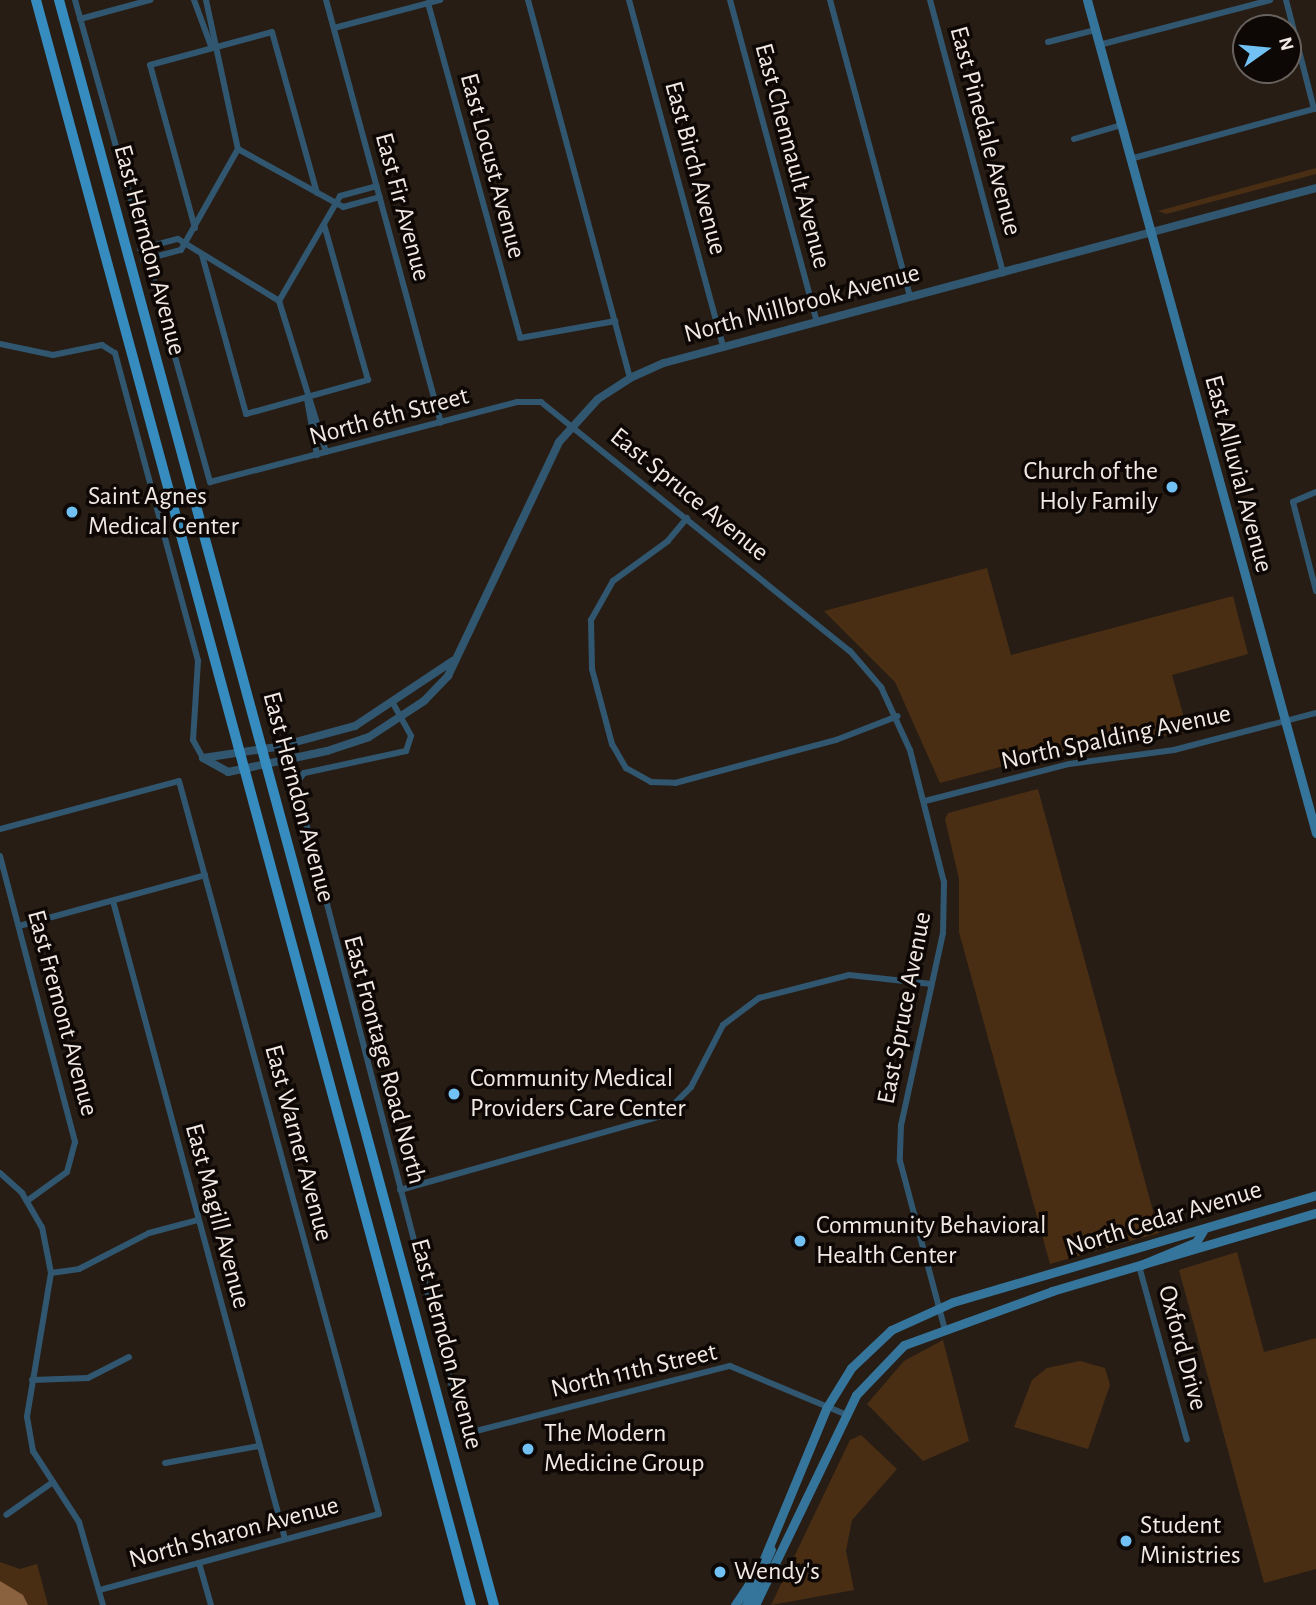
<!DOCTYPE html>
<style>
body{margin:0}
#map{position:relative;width:1316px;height:1605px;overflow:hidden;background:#271d14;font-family:"Alegreya Sans",sans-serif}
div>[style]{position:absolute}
.green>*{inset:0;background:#4a2e14}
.water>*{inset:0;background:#8a623f}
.minor>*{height:6px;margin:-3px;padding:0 3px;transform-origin:3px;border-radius:3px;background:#31566f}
.tertiary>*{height:8px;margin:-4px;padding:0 4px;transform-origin:4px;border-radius:4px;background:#31566f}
.secondary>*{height:9px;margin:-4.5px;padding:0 4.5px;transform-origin:4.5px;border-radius:4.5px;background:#35759c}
.primary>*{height:10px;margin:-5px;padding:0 5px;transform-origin:5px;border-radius:5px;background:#368cbf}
.dots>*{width:19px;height:19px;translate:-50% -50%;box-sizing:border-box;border:4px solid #0d0805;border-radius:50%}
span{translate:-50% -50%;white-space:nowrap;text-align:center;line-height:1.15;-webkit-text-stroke:7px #0d0805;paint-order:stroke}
.street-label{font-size:26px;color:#f1e9e3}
.poi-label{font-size:26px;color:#f1e9e3}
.right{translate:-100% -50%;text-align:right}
.left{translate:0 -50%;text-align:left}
.north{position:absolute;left:1232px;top:14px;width:70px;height:70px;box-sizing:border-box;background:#0d0805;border:2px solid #68625e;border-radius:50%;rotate:75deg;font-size:19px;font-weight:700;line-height:28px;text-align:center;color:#f1e9e3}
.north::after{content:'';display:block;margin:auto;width:24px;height:32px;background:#72c1f5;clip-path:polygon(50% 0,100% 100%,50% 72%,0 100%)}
</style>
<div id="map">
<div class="green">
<i style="clip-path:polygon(1316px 168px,1316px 174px,1166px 214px,1158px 211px)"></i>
<i style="clip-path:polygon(987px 568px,1011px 655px,1233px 596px,1248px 654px,1172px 675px,1188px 732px,1053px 753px,940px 783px,895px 682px,824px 611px)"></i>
<i style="clip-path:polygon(1038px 789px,1159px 1233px,1050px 1264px,959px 932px,959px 879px,945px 819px,948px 813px)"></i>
<i style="clip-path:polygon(1237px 1252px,1264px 1352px,1316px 1338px,1316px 1569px,1264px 1583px,1179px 1270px)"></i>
<i style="clip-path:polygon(943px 1340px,969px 1441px,923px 1461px,867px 1404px,904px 1361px)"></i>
<i style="clip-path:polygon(1080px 1361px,1105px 1368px,1110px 1385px,1088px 1449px,1014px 1427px,1032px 1380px,1047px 1368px)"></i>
<i style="clip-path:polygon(861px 1435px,897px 1469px,852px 1520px,846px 1551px,854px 1590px,771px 1605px,850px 1440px)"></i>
<i style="clip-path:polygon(0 1562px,20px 1569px,37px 1564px,48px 1605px,0 1605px)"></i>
</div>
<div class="water">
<i style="clip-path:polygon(0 1581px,23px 1595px,28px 1605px,0 1605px)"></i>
</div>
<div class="minor">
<i style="left:75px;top:0;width:501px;rotate:74.35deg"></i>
<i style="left:210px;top:482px;width:317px;rotate:-14.6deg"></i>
<i style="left:517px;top:402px;width:24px"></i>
<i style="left:541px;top:402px;width:397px;rotate:38.9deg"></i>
<i style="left:850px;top:651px;width:48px;rotate:49.3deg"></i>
<i style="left:881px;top:687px;width:69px;rotate:65.3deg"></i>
<i style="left:910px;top:750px;width:136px;rotate:75.6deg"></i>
<i style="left:944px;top:882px;width:51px;rotate:91.1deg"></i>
<i style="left:943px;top:933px;width:197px;rotate:102.3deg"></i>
<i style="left:901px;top:1125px;width:36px;rotate:92deg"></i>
<i style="left:900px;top:1161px;width:171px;rotate:75.1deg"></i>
<i style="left:194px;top:0;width:49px;rotate:69.7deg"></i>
<i style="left:206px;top:0;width:152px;rotate:77.9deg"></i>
<i style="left:326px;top:0;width:438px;rotate:74.8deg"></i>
<i style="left:528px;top:0;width:392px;rotate:74.9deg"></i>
<i style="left:629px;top:0;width:360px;rotate:74.8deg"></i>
<i style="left:730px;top:0;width:334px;rotate:74.9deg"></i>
<i style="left:830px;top:0;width:308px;rotate:74.9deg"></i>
<i style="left:930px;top:0;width:283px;rotate:75deg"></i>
<i style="left:428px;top:3px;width:347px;rotate:74.6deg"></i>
<i style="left:520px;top:338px;width:97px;rotate:-10.1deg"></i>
<i style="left:80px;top:19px;width:73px;rotate:-15.2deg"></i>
<i style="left:334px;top:28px;width:110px;rotate:-14.8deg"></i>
<i style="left:1048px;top:42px;width:49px;rotate:-14.3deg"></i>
<i style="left:1099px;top:45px;width:177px;rotate:-14.7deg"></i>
<i style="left:1074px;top:139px;width:49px;rotate:-16.6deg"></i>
<i style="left:1130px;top:159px;width:191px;rotate:-15.2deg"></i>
<i style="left:1314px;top:109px;width:113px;rotate:-104.4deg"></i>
<i style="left:195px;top:228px;width:169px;rotate:-105.4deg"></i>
<i style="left:150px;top:65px;width:126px;rotate:-15.1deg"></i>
<i style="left:272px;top:32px;width:167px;rotate:74.4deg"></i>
<i style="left:140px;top:249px;width:39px;rotate:-15deg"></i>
<i style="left:178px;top:239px;width:119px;rotate:31.5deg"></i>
<i style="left:279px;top:301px;width:121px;rotate:-59.8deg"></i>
<i style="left:340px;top:196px;width:38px;rotate:-15deg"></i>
<i style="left:202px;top:255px;width:165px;rotate:74.5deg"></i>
<i style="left:246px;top:414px;width:127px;rotate:-15.6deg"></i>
<i style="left:368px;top:380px;width:161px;rotate:-105.8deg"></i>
<i style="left:143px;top:260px;width:39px;rotate:-15deg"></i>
<i style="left:181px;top:250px;width:116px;rotate:-60.6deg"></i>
<i style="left:238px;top:149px;width:120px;rotate:28.9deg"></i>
<i style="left:343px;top:207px;width:38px;rotate:-15deg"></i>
<i style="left:279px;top:301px;width:158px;rotate:72.7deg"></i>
<i style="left:0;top:344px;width:54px;rotate:11.7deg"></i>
<i style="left:53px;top:355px;width:50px;rotate:-11.5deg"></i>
<i style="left:102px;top:345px;width:15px;rotate:32deg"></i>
<i style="left:115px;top:353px;width:319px;rotate:74.9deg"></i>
<i style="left:198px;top:661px;width:79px;rotate:93.6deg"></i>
<i style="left:193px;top:740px;width:21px;rotate:61deg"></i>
<i style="left:307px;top:399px;width:57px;rotate:79.9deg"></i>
<i style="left:1316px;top:492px;width:25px;rotate:157deg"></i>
<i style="left:1293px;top:502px;width:92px;rotate:75.5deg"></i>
<i style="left:687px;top:518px;width:30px;rotate:130deg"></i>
<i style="left:668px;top:541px;width:68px;rotate:144deg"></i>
<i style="left:613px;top:581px;width:45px;rotate:119.4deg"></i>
<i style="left:591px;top:620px;width:49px;rotate:88.8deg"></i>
<i style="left:592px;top:669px;width:78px;rotate:75.1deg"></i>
<i style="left:612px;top:744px;width:28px;rotate:60deg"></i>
<i style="left:626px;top:768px;width:29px;rotate:29deg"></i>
<i style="left:651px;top:782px;width:24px;rotate:2deg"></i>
<i style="left:675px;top:783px;width:167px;rotate:-15deg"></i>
<i style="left:836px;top:740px;width:66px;rotate:-21.2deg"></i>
<i style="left:394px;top:705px;width:35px;rotate:61deg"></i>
<i style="left:411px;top:736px;width:16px;rotate:108deg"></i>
<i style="left:406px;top:751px;width:104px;rotate:167.8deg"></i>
<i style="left:304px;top:773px;width:14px;rotate:126deg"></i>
<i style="left:296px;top:784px;width:659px;rotate:75.5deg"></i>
<i style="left:461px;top:1422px;width:17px;rotate:31deg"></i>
<i style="left:476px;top:1431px;width:262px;rotate:-14.4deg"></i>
<i style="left:730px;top:1366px;width:125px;rotate:22.7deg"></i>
<i style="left:925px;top:801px;width:149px;rotate:-14.4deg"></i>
<i style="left:1069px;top:764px;width:106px;rotate:-7.6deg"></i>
<i style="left:1174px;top:750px;width:147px;rotate:-14.6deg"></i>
<i style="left:0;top:829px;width:185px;rotate:-15deg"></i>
<i style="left:179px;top:781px;width:760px;rotate:74.74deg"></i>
<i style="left:379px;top:1514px;width:290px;rotate:164.8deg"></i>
<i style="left:0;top:856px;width:296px;rotate:75.3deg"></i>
<i style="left:75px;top:1142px;width:31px;rotate:105deg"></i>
<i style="left:67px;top:1172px;width:49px;rotate:144.1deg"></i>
<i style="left:113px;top:901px;width:661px;rotate:74.91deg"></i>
<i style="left:19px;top:926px;width:193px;rotate:-15.3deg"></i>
<i style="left:0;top:1173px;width:30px;rotate:42deg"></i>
<i style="left:22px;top:1193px;width:39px;rotate:60deg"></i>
<i style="left:42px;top:1227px;width:47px;rotate:78.9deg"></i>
<i style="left:51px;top:1273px;width:146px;rotate:99.5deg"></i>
<i style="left:27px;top:1417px;width:35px;rotate:80deg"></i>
<i style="left:33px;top:1451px;width:37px;rotate:57deg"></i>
<i style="left:53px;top:1482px;width:57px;rotate:144.9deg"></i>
<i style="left:400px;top:1190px;width:272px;rotate:-15.8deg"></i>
<i style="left:662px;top:1116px;width:41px;rotate:-45deg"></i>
<i style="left:691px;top:1087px;width:70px;rotate:-62.7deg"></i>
<i style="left:723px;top:1025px;width:45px;rotate:-36.9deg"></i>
<i style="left:759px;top:998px;width:93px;rotate:-14.3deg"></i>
<i style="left:849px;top:975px;width:83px;rotate:6.2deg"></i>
<i style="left:1139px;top:1266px;width:180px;rotate:74.6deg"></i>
<i style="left:51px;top:1273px;width:28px;rotate:-8deg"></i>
<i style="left:79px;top:1269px;width:79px;rotate:-27.2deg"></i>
<i style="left:149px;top:1233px;width:51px;rotate:-14.9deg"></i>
<i style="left:32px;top:1380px;width:56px;rotate:-2deg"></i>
<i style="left:88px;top:1378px;width:46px;rotate:-27.1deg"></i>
<i style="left:165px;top:1463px;width:96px;rotate:-10.3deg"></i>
<i style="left:53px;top:1482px;width:48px;rotate:57deg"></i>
<i style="left:79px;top:1522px;width:86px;rotate:73.9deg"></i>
<i style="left:199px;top:1563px;width:44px;rotate:74.1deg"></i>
</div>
<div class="tertiary">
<i style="left:203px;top:758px;width:29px;rotate:29deg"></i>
<i style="left:228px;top:772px;width:101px;rotate:-12deg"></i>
<i style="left:327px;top:751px;width:44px;rotate:-18.4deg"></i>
<i style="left:369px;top:737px;width:66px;rotate:-33.2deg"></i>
<i style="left:424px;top:701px;width:35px;rotate:-46deg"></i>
<i style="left:448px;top:676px;width:259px;rotate:-64.6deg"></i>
<i style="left:559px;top:442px;width:58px;rotate:-47.8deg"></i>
<i style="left:598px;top:399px;width:38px;rotate:-33deg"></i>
<i style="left:630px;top:378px;width:37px;rotate:-24deg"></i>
<i style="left:664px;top:363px;width:675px;rotate:-15.02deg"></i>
<i style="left:203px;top:758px;width:75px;rotate:-8.5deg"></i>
<i style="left:277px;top:747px;width:81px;rotate:-15.1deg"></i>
<i style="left:355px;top:726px;width:118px;rotate:-33.6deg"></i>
</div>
<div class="secondary">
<i style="left:1087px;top:0;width:864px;rotate:74.63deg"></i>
<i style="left:1141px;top:1265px;width:60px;rotate:-22.7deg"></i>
<i style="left:1196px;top:1242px;width:13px;rotate:-58deg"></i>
<i style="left:735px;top:1605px;width:47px;rotate:-56.3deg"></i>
<i style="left:761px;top:1566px;width:172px;rotate:-67.5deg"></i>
<i style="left:827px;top:1407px;width:46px;rotate:-58.4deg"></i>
<i style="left:851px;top:1368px;width:55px;rotate:-43.5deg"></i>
<i style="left:891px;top:1330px;width:68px;rotate:-24.3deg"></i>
<i style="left:953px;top:1302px;width:378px;rotate:-16.4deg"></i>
<i style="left:746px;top:1605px;width:61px;rotate:-65.9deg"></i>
<i style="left:755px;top:1605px;width:233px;rotate:-64.3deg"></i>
<i style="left:856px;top:1395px;width:69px;rotate:-46.2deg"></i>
<i style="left:904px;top:1345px;width:158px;rotate:-20deg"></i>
<i style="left:1052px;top:1291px;width:275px;rotate:-16.5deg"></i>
</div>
<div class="primary">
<i style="left:36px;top:0;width:1663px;rotate:74.84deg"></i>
<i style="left:59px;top:0;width:1663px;rotate:74.84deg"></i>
</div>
<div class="dots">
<i style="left:1172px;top:487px;background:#72c1f5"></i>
<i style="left:72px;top:512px;background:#72c1f5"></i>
<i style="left:454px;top:1094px;background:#72c1f5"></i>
<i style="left:800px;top:1241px;background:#72c1f5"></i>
<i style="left:528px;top:1449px;background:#72c1f5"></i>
<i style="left:1126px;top:1541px;background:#72c1f5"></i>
<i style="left:720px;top:1572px;background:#72c1f5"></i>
</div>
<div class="street-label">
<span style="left:985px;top:131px;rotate:75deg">East Pinedale Avenue</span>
<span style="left:792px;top:156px;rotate:75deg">East Chennault Avenue</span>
<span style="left:492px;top:166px;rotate:75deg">East Locust Avenue</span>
<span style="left:695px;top:168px;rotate:75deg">East Birch Avenue</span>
<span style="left:402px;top:207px;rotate:75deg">East Fir Avenue</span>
<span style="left:149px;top:250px;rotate:75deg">East Herndon Avenue</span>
<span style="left:802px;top:304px;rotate:-15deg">North Millbrook Avenue</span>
<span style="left:389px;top:417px;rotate:-15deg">North 6th Street</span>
<span style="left:1238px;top:474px;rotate:75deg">East Alluvial Avenue</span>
<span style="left:689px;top:495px;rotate:39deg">East Spruce Avenue</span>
<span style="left:1116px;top:738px;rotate:-12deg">North Spalding Avenue</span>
<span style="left:298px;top:797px;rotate:75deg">East Herndon Avenue</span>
<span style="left:905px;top:1008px;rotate:-79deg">East Spruce Avenue</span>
<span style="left:62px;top:1013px;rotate:75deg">East Fremont Avenue</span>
<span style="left:384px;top:1060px;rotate:75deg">East Frontage Road North</span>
<span style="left:298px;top:1143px;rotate:75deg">East Warner Avenue</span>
<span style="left:217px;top:1216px;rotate:75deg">East Magill Avenue</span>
<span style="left:1164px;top:1219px;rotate:-17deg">North Cedar Avenue</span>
<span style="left:446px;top:1344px;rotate:75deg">East Herndon Avenue</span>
<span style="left:1182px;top:1348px;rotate:75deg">Oxford Drive</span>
<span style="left:634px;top:1371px;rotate:-13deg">North 11th Street</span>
<span style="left:234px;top:1533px;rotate:-15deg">North Sharon Avenue</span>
</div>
<div class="poi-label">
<span class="right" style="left:1158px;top:487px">Church of the<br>Holy Family</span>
<span class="left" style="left:88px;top:512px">Saint Agnes<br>Medical Center</span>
<span class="left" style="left:470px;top:1094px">Community Medical<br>Providers Care Center</span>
<span class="left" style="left:816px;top:1241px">Community Behavioral<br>Health Center</span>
<span class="left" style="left:544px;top:1449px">The Modern<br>Medicine Group</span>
<span class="left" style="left:1140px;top:1541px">Student<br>Ministries</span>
<span class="left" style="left:734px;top:1572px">Wendy's</span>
</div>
<div class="north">N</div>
</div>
